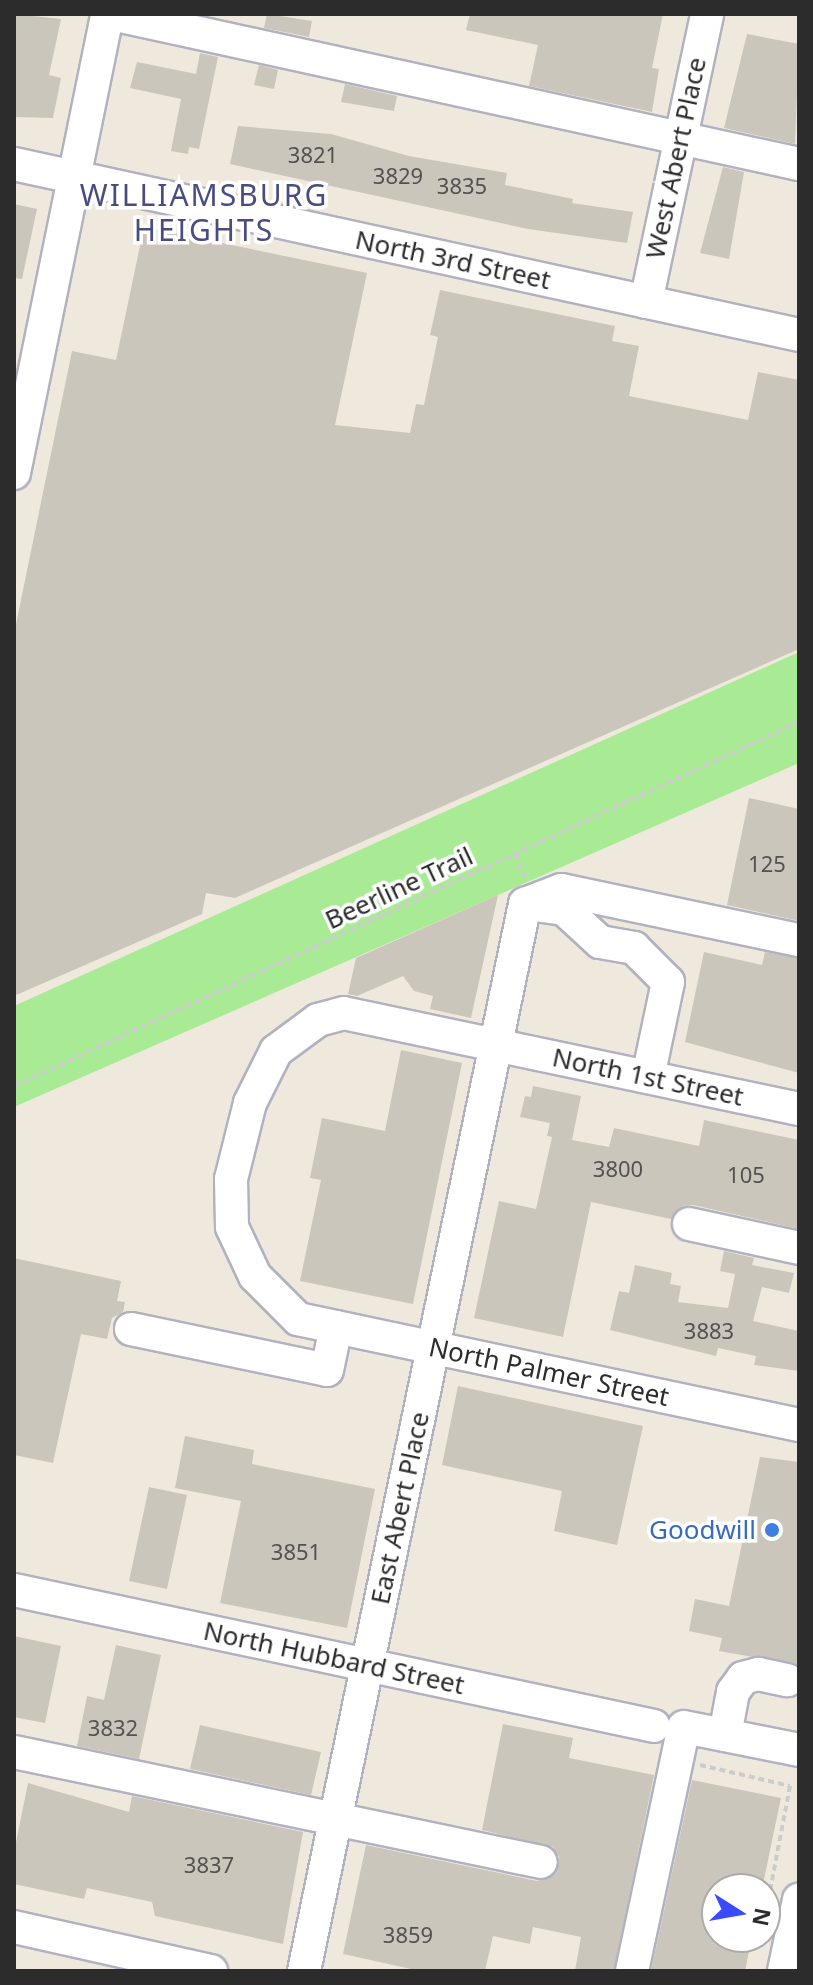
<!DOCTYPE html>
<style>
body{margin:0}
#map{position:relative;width:813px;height:1985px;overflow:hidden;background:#efe9dd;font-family:"Noto Sans",sans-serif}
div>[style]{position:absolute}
.green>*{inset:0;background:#a9ea95}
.building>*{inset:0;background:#cac6bc}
.path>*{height:4px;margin-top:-2px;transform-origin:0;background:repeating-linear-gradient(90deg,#ccc 0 6px,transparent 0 10px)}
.roads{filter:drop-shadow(2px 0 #b1b2c1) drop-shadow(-2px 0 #b1b2c1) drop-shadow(0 2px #b1b2c1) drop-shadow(0 -2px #b1b2c1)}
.minor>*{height:32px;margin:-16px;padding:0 16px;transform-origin:16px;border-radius:16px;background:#fff}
.dots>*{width:22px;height:22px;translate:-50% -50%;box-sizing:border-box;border:4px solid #fff;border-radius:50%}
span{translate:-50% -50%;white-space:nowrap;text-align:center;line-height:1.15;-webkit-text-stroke:7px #fff;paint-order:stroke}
.number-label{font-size:22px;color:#545250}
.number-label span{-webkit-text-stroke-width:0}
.street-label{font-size:26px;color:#2c2c2c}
.shop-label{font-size:26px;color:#366cbe}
.right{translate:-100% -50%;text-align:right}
.quarter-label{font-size:30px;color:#484c81;letter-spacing:2px}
.frame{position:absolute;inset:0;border:16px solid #2c2c2c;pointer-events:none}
.north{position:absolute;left:701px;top:1873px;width:80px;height:80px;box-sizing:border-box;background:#fff;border:2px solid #ababab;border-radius:50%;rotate:101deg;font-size:22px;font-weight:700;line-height:32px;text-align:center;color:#2c2c2c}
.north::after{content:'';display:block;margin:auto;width:28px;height:36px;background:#3a4aff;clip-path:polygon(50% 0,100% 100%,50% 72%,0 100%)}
</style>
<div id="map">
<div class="green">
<i style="clip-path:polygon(799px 652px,799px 763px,14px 1107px,14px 1006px)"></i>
</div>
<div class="building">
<i style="clip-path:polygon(14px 14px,61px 19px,49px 75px,61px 78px,53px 118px,14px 117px)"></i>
<i style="clip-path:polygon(267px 14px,312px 21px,309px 37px,264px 28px)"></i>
<i style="clip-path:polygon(470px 14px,663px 14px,652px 68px,659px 69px,652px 112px,529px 86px,538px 45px,466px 30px)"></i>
<i style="clip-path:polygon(747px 34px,799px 44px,795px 144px,724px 128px)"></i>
<i style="clip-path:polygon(200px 53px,218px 57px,199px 149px,189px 147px,188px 154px,171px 151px,181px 99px,130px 88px,137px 62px,196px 74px)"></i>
<i style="clip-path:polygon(259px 65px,278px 70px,274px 89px,254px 85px)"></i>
<i style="clip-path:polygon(345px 84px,397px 96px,394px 111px,341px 102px)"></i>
<i style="clip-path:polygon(238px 126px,331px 134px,409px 156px,507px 173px,505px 185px,573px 199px,572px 203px,633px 212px,627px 243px,528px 229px,230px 164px)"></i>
<i style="clip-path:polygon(723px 167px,744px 172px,729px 259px,700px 253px)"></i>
<i style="clip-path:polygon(14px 204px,37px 209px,22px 279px,14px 278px)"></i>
<i style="clip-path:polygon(144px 227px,367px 273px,335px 425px,410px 433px,416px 404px,424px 405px,438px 337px,430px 335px,440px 290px,615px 326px,612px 341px,639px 346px,629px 396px,748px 420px,758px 372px,799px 380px,799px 649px,235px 898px,206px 893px,202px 914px,14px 996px,14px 634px,72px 351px,116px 360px)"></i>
<i style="clip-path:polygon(749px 798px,799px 809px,799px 921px,727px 905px)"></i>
<i style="clip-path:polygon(498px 895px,471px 1018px,430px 1009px,433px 996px,414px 991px,403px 976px,357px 996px,348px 994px,356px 958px)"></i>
<i style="clip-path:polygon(704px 952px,762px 965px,765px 952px,799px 958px,799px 1073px,685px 1042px)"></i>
<i style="clip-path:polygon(401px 1050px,462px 1063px,413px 1304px,300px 1281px,321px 1180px,310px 1178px,322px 1118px,385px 1131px)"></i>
<i style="clip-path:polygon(533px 1086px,581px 1096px,572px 1140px,609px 1147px,614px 1128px,699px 1146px,704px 1120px,799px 1140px,799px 1229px,693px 1205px,683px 1206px,671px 1219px,591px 1202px,563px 1337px,474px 1318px,499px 1201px,536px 1209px,552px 1137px,547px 1136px,550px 1123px,520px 1117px,525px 1096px,531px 1097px)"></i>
<i style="clip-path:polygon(724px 1251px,754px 1258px,752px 1265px,794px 1273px,789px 1293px,762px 1287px,753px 1321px,799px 1331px,799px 1371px,754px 1365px,756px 1356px,718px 1348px,716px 1356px,610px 1330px,619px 1291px,629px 1293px,635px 1265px,672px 1273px,670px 1284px,681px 1286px,678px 1302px,728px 1308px,735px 1274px,720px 1271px)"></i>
<i style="clip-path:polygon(14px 1258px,121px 1281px,117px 1301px,125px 1302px,123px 1312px,112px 1318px,107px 1339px,81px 1334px,53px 1463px,14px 1455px)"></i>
<i style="clip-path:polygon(458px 1386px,643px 1426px,617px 1545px,554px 1531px,562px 1491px,442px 1465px)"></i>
<i style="clip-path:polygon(185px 1436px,254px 1450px,252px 1464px,375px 1489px,347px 1628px,220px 1603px,241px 1501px,175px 1488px)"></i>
<i style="clip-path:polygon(760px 1457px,799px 1462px,799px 1665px,719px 1651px,722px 1638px,689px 1631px,695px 1599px,729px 1606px)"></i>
<i style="clip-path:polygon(149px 1487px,187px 1495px,167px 1589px,129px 1581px)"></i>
<i style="clip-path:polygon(14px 1636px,61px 1646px,45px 1723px,14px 1717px)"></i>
<i style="clip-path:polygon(116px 1645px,161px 1655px,139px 1759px,77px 1746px,87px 1696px,104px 1700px)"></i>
<i style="clip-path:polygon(503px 1724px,573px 1738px,569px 1758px,654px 1775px,614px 1971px,575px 1971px,581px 1937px,533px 1927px,530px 1944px,493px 1936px,485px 1971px,420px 1971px,343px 1954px,366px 1845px,537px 1881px,556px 1874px,559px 1857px,553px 1847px,482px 1830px)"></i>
<i style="clip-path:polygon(200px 1725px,321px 1752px,311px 1795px,190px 1769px)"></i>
<i style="clip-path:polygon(692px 1780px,781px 1798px,762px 1889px,717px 1889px,717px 1937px,752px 1937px,745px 1971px,651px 1971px)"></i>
<i style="clip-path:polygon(28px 1783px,129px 1812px,132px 1796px,303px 1832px,283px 1944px,155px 1916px,152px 1902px,87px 1888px,84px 1899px,14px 1884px,14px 1852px)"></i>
</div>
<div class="path">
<i style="left:515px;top:854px;width:26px;rotate:67deg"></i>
<i style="left:14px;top:1086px;width:865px;rotate:-24.88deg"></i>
<i style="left:700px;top:1765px;width:92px;rotate:13.1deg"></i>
<i style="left:790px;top:1786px;width:133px;rotate:100.8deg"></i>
</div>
<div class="roads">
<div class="minor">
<i style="left:112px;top:14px;width:703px;rotate:12.32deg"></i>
<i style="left:14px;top:164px;width:803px;rotate:12.29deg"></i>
<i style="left:646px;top:302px;width:294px;rotate:-78deg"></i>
<i style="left:14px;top:473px;width:468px;rotate:-78.5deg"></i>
<i style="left:525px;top:904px;width:39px;rotate:-21deg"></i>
<i style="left:561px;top:890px;width:243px;rotate:11.9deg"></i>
<i style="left:528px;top:904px;width:36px;rotate:8deg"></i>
<i style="left:564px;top:909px;width:49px;rotate:42.5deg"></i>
<i style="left:600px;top:942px;width:35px;rotate:10deg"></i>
<i style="left:634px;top:948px;width:48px;rotate:45deg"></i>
<i style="left:668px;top:982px;width:97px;rotate:101.9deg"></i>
<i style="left:799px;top:1109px;width:465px;rotate:-168.1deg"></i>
<i style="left:344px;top:1013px;width:27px;rotate:165deg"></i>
<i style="left:318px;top:1020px;width:52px;rotate:143.6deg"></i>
<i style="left:276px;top:1051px;width:58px;rotate:116.6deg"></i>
<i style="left:250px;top:1103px;width:78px;rotate:104deg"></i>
<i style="left:231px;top:1179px;width:48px;rotate:88.8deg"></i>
<i style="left:232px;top:1227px;width:54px;rotate:64.9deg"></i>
<i style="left:255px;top:1276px;width:61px;rotate:45deg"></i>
<i style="left:298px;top:1319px;width:512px;rotate:11.95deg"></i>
<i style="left:689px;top:1224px;width:113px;rotate:12.3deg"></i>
<i style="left:131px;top:1329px;width:200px;rotate:11.8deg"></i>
<i style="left:327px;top:1370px;width:44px;rotate:-78.2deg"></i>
<i style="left:14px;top:1590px;width:654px;rotate:12deg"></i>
<i style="left:725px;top:1735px;width:44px;rotate:-79.5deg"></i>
<i style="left:733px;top:1692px;width:17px;rotate:-54deg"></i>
<i style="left:743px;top:1678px;width:16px;rotate:-15deg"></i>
<i style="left:758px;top:1674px;width:30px;rotate:12deg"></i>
<i style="left:14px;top:1752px;width:538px;rotate:11.79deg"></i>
<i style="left:14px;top:1927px;width:202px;rotate:12.6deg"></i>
<i style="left:304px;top:1971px;width:1090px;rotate:-78.3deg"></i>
<i style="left:632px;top:1971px;width:249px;rotate:-78deg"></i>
<i style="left:684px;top:1727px;width:117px;rotate:11.3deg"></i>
<i style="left:784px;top:1971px;width:73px;rotate:-78.1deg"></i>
</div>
</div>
<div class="dots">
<i style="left:772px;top:1530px;background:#3f7fe0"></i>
</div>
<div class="number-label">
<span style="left:313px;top:155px">3821</span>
<span style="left:398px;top:176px">3829</span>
<span style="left:462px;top:186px">3835</span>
<span style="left:767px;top:864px">125</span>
<span style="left:618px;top:1169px">3800</span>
<span style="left:746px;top:1175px">105</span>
<span style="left:709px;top:1331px">3883</span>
<span style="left:296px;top:1552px">3851</span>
<span style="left:113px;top:1728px">3832</span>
<span style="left:209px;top:1865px">3837</span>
<span style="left:408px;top:1935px">3859</span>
</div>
<div class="street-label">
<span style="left:676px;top:158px;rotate:-78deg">West Abert Place</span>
<span style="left:453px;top:260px;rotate:12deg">North 3rd Street</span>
<span style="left:399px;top:888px;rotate:-25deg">Beerline Trail</span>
<span style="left:648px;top:1077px;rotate:12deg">North 1st Street</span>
<span style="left:549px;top:1372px;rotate:12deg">North Palmer Street</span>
<span style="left:400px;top:1508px;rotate:-78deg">East Abert Place</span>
<span style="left:334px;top:1658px;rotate:12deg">North Hubbard Street</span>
</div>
<div class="shop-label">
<span class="right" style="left:756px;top:1530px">Goodwill</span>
</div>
<div class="quarter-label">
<span style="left:204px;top:212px">WILLIAMSBURG<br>HEIGHTS</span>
</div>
<div class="frame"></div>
<div class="north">N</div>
</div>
